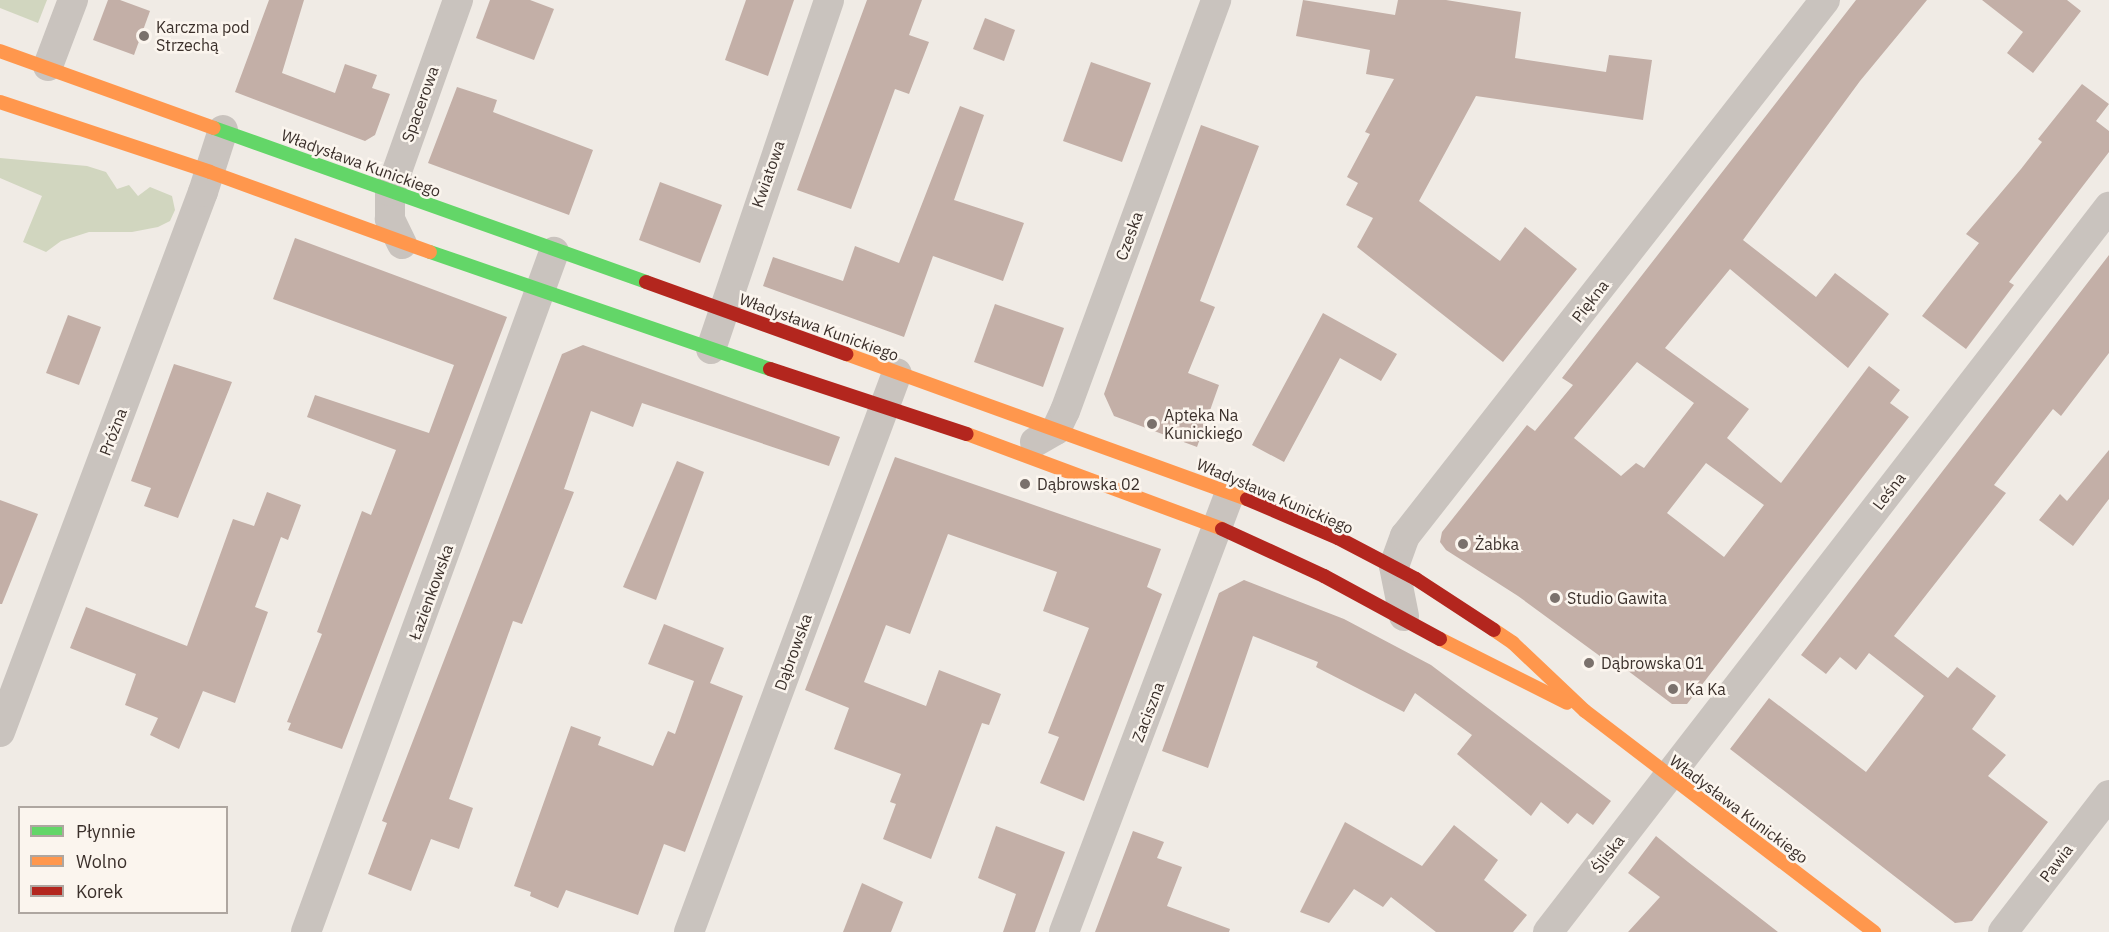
<!DOCTYPE html>
<meta charset="utf-8">
<style>
body{margin:0}
#map{position:relative;width:2109px;height:932px;overflow:hidden;background:#f0ebe5;font-family:"IBM Plex Sans",sans-serif}
div>[style]{position:absolute}
.green>*{inset:0;background:#d1d6bf}
.building>*{inset:0;background:#c3afa7}
.street>*{height:30px;margin:-15px;padding:0 15px;transform-origin:15px;border-radius:15px;background:#c9c3be}
.fast>*{height:14px;margin:-7px;padding:0 7px;transform-origin:7px;border-radius:7px;background:#63d668}
.slow>*{height:14px;margin:-7px;padding:0 7px;transform-origin:7px;border-radius:7px;background:#ff974d}
.jam>*{height:14px;margin:-7px;padding:0 7px;transform-origin:7px;border-radius:7px;background:#b3261e}
.dots>*{width:16px;height:16px;translate:-50% -50%;box-sizing:border-box;border:3px solid #fbf5ee;border-radius:50%}
span{translate:-50% -50%;white-space:nowrap;text-align:center;line-height:1.15;-webkit-text-stroke:5px #fbf5ee;paint-order:stroke}
.poi-label{font-size:16px;color:#3b302b}
.left{translate:0 -50%;text-align:left}
.street-label{font-size:16px;color:#3b302b}
.legend{position:absolute;left:18px;top:806px;width:210px;height:108px;box-sizing:border-box;background:#fbf5ee;border:2px solid #aea6a0;margin:0;padding:8px 10px;list-style:none;font-size:18px;color:#3b302b}
.legend li{display:flex;align-items:center;gap:12px;height:30px}
.legend b{width:30px;border:2px solid #aea6a0}
</style>
<div id="map">
<div class="green">
<i style="clip-path:polygon(0 0,47px 0,38px 23px,0 8px)"></i>
<i style="clip-path:polygon(0 158px,87px 166px,106px 172px,117px 189px,129px 185px,138px 196px,150px 187px,172px 196px,175px 210px,170px 221px,158px 227px,132px 232px,89px 232px,61px 241px,46px 252px,23px 242px,42px 196px,0 178px)"></i>
</div>
<div class="building">
<i style="clip-path:polygon(108px 0,120px 0,150px 11px,134px 55px,93px 40px)"></i>
<i style="clip-path:polygon(269px 0,304px 0,282px 73px,335px 93px,345px 64px,377px 75px,372px 88px,390px 94px,375px 135px,365px 141px,235px 92px)"></i>
<i style="clip-path:polygon(490px 0,530px 0,554px 9px,534px 60px,476px 38px)"></i>
<i style="clip-path:polygon(746px 0,794px 0,768px 76px,725px 60px)"></i>
<i style="clip-path:polygon(867px 0,922px 0,909px 35px,929px 42px,909px 94px,895px 89px,851px 209px,797px 190px)"></i>
<i style="clip-path:polygon(1303px 0,1395px 15px,1398px 0,1446px 0,1521px 12px,1515px 58px,1606px 72px,1609px 55px,1652px 60px,1643px 120px,1476px 96px,1419px 201px,1500px 261px,1525px 227px,1577px 269px,1503px 362px,1357px 247px,1373px 218px,1346px 205px,1358px 183px,1347px 177px,1370px 134px,1365px 132px,1394px 79px,1366px 74px,1370px 50px,1296px 36px)"></i>
<i style="clip-path:polygon(evenodd,1856px 0,1927px 0,1860px 81px,1743px 240px,1816px 297px,1835px 273px,1889px 314px,1848px 368px,1730px 269px,1665px 348px,1749px 409px,1727px 438px,1781px 483px,1869px 366px,1900px 390px,1890px 403px,1909px 417px,1687px 704px,1672px 704px,1611px 658px,1608px 662px,1518px 596px,1446px 550px,1440px 542px,1442px 532px,1527px 425px,1535px 431px,1573px 385px,1562px 378px,1856px 0,1637px 362px,1694px 403px,1644px 468px,1636px 463px,1621px 476px,1574px 438px,1637px 362px,1856px 0,1706px 463px,1764px 505px,1724px 557px,1667px 513px,1706px 463px)"></i>
<i style="clip-path:polygon(1982px 0,2067px 0,2081px 11px,2033px 73px,2007px 53px,2023px 32px)"></i>
<i style="clip-path:polygon(985px 18px,1015px 30px,1004px 61px,973px 49px)"></i>
<i style="clip-path:polygon(1091px 62px,1151px 83px,1122px 162px,1063px 141px)"></i>
<i style="clip-path:polygon(2082px 84px,2109px 104px,2096px 121px,2109px 131px,2109px 152px,2009px 282px,2014px 285px,1966px 349px,1922px 316px,1979px 243px,1966px 234px,2021px 169px,2042px 142px,2038px 139px)"></i>
<i style="clip-path:polygon(457px 87px,497px 100px,493px 112px,593px 150px,569px 215px,428px 163px)"></i>
<i style="clip-path:polygon(960px 106px,984px 115px,954px 200px,1024px 223px,1003px 281px,933px 256px,904px 337px,763px 286px,773px 257px,843px 281px,855px 246px,899px 263px)"></i>
<i style="clip-path:polygon(1201px 125px,1259px 146px,1200px 301px,1215px 307px,1188px 373px,1219px 385px,1197px 447px,1114px 416px,1104px 394px)"></i>
<i style="clip-path:polygon(660px 182px,722px 205px,700px 263px,639px 240px)"></i>
<i style="clip-path:polygon(295px 238px,507px 317px,342px 749px,288px 730px,291px 723px,287px 722px,322px 634px,317px 632px,362px 511px,371px 515px,396px 450px,307px 417px,315px 395px,429px 433px,454px 365px,273px 299px)"></i>
<i style="clip-path:polygon(2109px 255px,2109px 353px,2061px 416px,2053px 409px,1994px 485px,2006px 493px,1894px 636px,1948px 678px,1957px 667px,1996px 696px,1972px 729px,2006px 755px,1988px 776px,2048px 822px,1972px 921px,1955px 923px,1730px 749px,1769px 698px,1866px 772px,1924px 696px,1869px 653px,1856px 670px,1840px 657px,1826px 674px,1801px 655px)"></i>
<i style="clip-path:polygon(995px 304px,1064px 328px,1043px 387px,974px 362px)"></i>
<i style="clip-path:polygon(1323px 313px,1397px 354px,1381px 381px,1340px 358px,1284px 462px,1252px 445px)"></i>
<i style="clip-path:polygon(68px 315px,101px 327px,79px 385px,46px 373px)"></i>
<i style="clip-path:polygon(583px 345px,840px 437px,829px 466px,642px 403px,633px 427px,591px 411px,564px 489px,574px 492px,522px 624px,513px 621px,449px 799px,473px 808px,459px 849px,431px 839px,411px 891px,368px 874px,387px 823px,382px 821px,562px 354px)"></i>
<i style="clip-path:polygon(174px 364px,232px 382px,178px 518px,144px 506px,151px 488px,131px 481px)"></i>
<i style="clip-path:polygon(2109px 450px,2109px 499px,2073px 546px,2039px 520px,2060px 494px,2067px 501px)"></i>
<i style="clip-path:polygon(895px 457px,1161px 549px,1147px 587px,1162px 594px,1084px 801px,1040px 783px,1059px 737px,1048px 733px,1089px 628px,1043px 611px,1057px 572px,948px 534px,910px 634px,886px 625px,864px 682px,926px 706px,939px 670px,1001px 694px,989px 725px,982px 723px,931px 859px,883px 839px,896px 804px,890px 802px,901px 774px,834px 749px,849px 708px,805px 690px)"></i>
<i style="clip-path:polygon(677px 461px,704px 472px,656px 600px,623px 587px)"></i>
<i style="clip-path:polygon(267px 492px,301px 505px,288px 540px,281px 537px,255px 607px,268px 612px,235px 703px,203px 691px,179px 749px,150px 735px,158px 718px,125px 705px,136px 674px,70px 648px,86px 607px,187px 646px,233px 519px,254px 526px)"></i>
<i style="clip-path:polygon(0 500px,38px 514px,2px 604px,0 604px)"></i>
<i style="clip-path:polygon(1244px 580px,1344px 619px,1431px 665px,1611px 801px,1593px 825px,1577px 813px,1568px 824px,1541px 802px,1531px 816px,1457px 754px,1472px 735px,1415px 693px,1404px 712px,1316px 667px,1318px 662px,1253px 636px,1208px 768px,1162px 751px,1219px 593px)"></i>
<i style="clip-path:polygon(664px 624px,724px 648px,710px 683px,743px 696px,685px 852px,664px 844px,638px 915px,566px 890px,558px 908px,530px 896px,531px 892px,514px 886px,571px 726px,601px 737px,598px 745px,653px 766px,668px 731px,675px 734px,694px 681px,648px 664px)"></i>
<i style="clip-path:polygon(1345px 822px,1422px 866px,1454px 825px,1498px 860px,1484px 880px,1527px 915px,1513px 932px,1436px 932px,1391px 897px,1383px 907px,1354px 889px,1329px 923px,1300px 912px)"></i>
<i style="clip-path:polygon(996px 826px,1065px 852px,1035px 932px,1003px 932px,1016px 894px,978px 878px)"></i>
<i style="clip-path:polygon(1133px 831px,1164px 842px,1157px 858px,1182px 867px,1167px 906px,1230px 929px,1229px 932px,1095px 932px)"></i>
<i style="clip-path:polygon(1656px 836px,1688px 862px,1778px 932px,1628px 932px,1660px 897px,1628px 873px)"></i>
<i style="clip-path:polygon(862px 883px,903px 902px,891px 932px,843px 932px)"></i>
</div>
<div class="street">
<i style="left:48px;top:66px;width:71px;rotate:-69.3deg"></i>
<i style="left:402px;top:244px;width:28px;rotate:-116deg"></i>
<i style="left:390px;top:219px;width:28px;rotate:-90deg"></i>
<i style="left:390px;top:191px;width:203px;rotate:-70.4deg"></i>
<i style="left:711px;top:349px;width:368px;rotate:-71.3deg"></i>
<i style="left:1035px;top:442px;width:24px;rotate:-30deg"></i>
<i style="left:1056px;top:430px;width:21px;rotate:-65deg"></i>
<i style="left:1065px;top:411px;width:438px;rotate:-69.8deg"></i>
<i style="left:1404px;top:616px;width:51px;rotate:-101.3deg"></i>
<i style="left:1394px;top:566px;width:32px;rotate:-70deg"></i>
<i style="left:1405px;top:536px;width:681px;rotate:-51.92deg"></i>
<i style="left:0;top:732px;width:577px;rotate:-69.4deg"></i>
<i style="left:203px;top:192px;width:65px;rotate:-72.1deg"></i>
<i style="left:306px;top:932px;width:724px;rotate:-69.96deg"></i>
<i style="left:689px;top:932px;width:596px;rotate:-69.59deg"></i>
<i style="left:1064px;top:932px;width:470px;rotate:-69.3deg"></i>
<i style="left:1548px;top:932px;width:917px;rotate:-52.27deg"></i>
<i style="left:2003px;top:932px;width:173px;rotate:-52.3deg"></i>
</div>
<div class="fast">
<i style="left:214px;top:128px;width:459px;rotate:19.6deg"></i>
<i style="left:430px;top:252px;width:360px;rotate:19deg"></i>
</div>
<div class="slow">
<i style="left:0;top:51px;width:227px;rotate:19.8deg"></i>
<i style="left:0;top:102px;width:221px;rotate:18.4deg"></i>
<i style="left:210px;top:172px;width:234px;rotate:20deg"></i>
<i style="left:846px;top:354px;width:426px;rotate:19.9deg"></i>
<i style="left:967px;top:434px;width:272px;rotate:20.4deg"></i>
<i style="left:1494px;top:630px;width:23px;rotate:34deg"></i>
<i style="left:1513px;top:643px;width:99px;rotate:43.4deg"></i>
<i style="left:1585px;top:711px;width:364px;rotate:37.4deg"></i>
<i style="left:1440px;top:639px;width:142px;rotate:26.7deg"></i>
</div>
<div class="jam">
<i style="left:646px;top:282px;width:213px;rotate:19.8deg"></i>
<i style="left:770px;top:369px;width:207px;rotate:18.3deg"></i>
<i style="left:1247px;top:499px;width:99px;rotate:23.2deg"></i>
<i style="left:1338px;top:538px;width:88px;rotate:27.7deg"></i>
<i style="left:1416px;top:579px;width:93px;rotate:33.2deg"></i>
<i style="left:1222px;top:529px;width:112px;rotate:24.7deg"></i>
<i style="left:1324px;top:576px;width:132px;rotate:28.5deg"></i>
</div>
<div class="dots">
<i style="left:144px;top:36px;background:#7a716c"></i>
<i style="left:1152px;top:424px;background:#7a716c"></i>
<i style="left:1025px;top:484px;background:#7a716c"></i>
<i style="left:1463px;top:544px;background:#7a716c"></i>
<i style="left:1555px;top:598px;background:#7a716c"></i>
<i style="left:1589px;top:663px;background:#7a716c"></i>
<i style="left:1673px;top:689px;background:#7a716c"></i>
</div>
<div class="poi-label">
<span class="left" style="left:156px;top:36px">Karczma pod<br>Strzechą</span>
<span class="left" style="left:1164px;top:424px">Apteka Na<br>Kunickiego</span>
<span class="left" style="left:1037px;top:484px">Dąbrowska 02</span>
<span class="left" style="left:1475px;top:544px">Żabka</span>
<span class="left" style="left:1567px;top:598px">Studio Gawita</span>
<span class="left" style="left:1601px;top:663px">Dąbrowska 01</span>
<span class="left" style="left:1685px;top:689px">Ka Ka</span>
</div>
<div class="street-label">
<span style="left:420px;top:104px;rotate:-70deg">Spacerowa</span>
<span style="left:361px;top:163px;rotate:20deg">Władysława Kunickiego</span>
<span style="left:768px;top:174px;rotate:-71deg">Kwiatowa</span>
<span style="left:1129px;top:236px;rotate:-70deg">Czeska</span>
<span style="left:1590px;top:301px;rotate:-52deg">Piękna</span>
<span style="left:819px;top:327px;rotate:20deg">Władysława Kunickiego</span>
<span style="left:113px;top:432px;rotate:-69deg">Próżna</span>
<span style="left:1889px;top:491px;rotate:-52deg">Leśna</span>
<span style="left:1275px;top:496px;rotate:23deg">Władysława Kunickiego</span>
<span style="left:431px;top:592px;rotate:-70deg">Łazienkowska</span>
<span style="left:793px;top:652px;rotate:-70deg">Dąbrowska</span>
<span style="left:1148px;top:712px;rotate:-69deg">Zaciszna</span>
<span style="left:1739px;top:809px;rotate:37deg">Władysława Kunickiego</span>
<span style="left:1608px;top:854px;rotate:-53deg">Śliska</span>
<span style="left:2056px;top:863px;rotate:-52deg">Pawia</span>
</div>
<ul class="legend">
<li><b style="height:8px;background:#63d668"></b>Płynnie</li>
<li><b style="height:8px;background:#ff974d"></b>Wolno</li>
<li><b style="height:8px;background:#b3261e"></b>Korek</li>
</ul>
</div>
